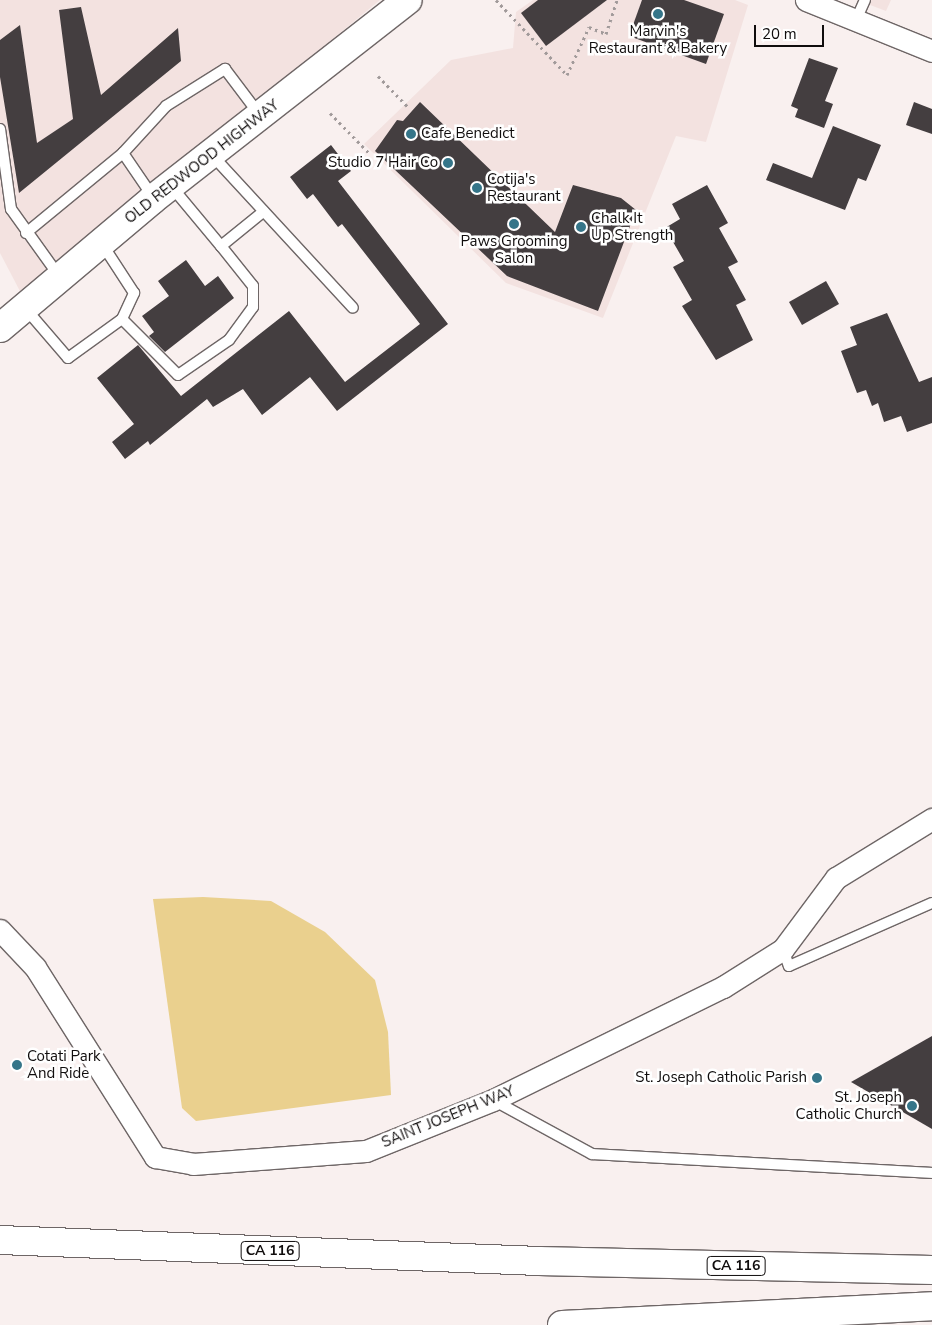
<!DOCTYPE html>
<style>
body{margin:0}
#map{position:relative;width:932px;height:1325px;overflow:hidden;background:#f9f0ef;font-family:"Nunito Sans",sans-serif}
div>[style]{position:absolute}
.built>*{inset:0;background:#f3e2e0}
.green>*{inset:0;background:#ead08e}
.building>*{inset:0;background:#443e40}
.path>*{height:3px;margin-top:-1.5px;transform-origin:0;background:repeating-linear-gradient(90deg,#a19a9a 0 2.5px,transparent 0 6.5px)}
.roads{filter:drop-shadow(1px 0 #6e6666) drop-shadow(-1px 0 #6e6666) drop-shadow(0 1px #6e6666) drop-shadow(0 -1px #6e6666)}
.service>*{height:10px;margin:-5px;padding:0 5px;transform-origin:5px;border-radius:5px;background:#fff}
.minor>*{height:21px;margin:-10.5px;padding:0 10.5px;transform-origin:10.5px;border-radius:10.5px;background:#fff}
.secondary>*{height:28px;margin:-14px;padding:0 14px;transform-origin:14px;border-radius:14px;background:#fff}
.motorway>*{height:28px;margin:-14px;padding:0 14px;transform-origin:14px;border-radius:14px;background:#fff}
.dots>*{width:14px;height:14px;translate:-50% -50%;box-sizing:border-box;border:2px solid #fff;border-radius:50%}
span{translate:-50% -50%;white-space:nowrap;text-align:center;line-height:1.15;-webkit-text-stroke:5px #fff;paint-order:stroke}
.shield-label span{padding:1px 4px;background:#fff;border:1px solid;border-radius:4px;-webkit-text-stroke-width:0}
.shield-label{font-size:14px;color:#100d0d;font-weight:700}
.poi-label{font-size:15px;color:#100d0d}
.left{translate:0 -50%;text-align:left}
.right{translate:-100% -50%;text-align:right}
.street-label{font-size:15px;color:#100d0d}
.scale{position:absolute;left:754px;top:25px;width:70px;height:22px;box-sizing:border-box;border:2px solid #100d0d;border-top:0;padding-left:6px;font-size:15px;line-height:18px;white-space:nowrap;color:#100d0d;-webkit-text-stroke:4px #fff;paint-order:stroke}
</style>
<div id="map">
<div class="built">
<i style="clip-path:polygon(0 0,380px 0,22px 295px,0 253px)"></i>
<i style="clip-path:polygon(533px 0,735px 0,748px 5px,706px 142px,676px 136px,603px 318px,506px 283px,364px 144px,451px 60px,513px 48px,516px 12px)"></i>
<i style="clip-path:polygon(857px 0,891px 0,886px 11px)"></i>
</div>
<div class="green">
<i style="clip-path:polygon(203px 897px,271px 901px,325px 932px,375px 980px,388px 1032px,391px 1095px,196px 1121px,182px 1108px,153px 899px)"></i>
</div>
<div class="building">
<i style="clip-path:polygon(538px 0,607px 0,546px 46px,521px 13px)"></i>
<i style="clip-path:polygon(642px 0,684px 0,724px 14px,706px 64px,629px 36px)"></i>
<i style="clip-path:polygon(81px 7px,101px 95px,178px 28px,181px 61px,19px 193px,0 77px,0 40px,20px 25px,37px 143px,73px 119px,59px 10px)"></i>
<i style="clip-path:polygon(809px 58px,838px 68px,825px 101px,833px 104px,824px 128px,795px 117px,798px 109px,791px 106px)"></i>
<i style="clip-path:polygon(420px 102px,555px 232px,573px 185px,621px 198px,636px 210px,598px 311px,507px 276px,375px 151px,397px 120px,403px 121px)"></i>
<i style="clip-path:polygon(914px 102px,932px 109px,932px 134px,906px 125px)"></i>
<i style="clip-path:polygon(833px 126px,881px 145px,866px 181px,858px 178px,845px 210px,766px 180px,773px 163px,812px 178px)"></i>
<i style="clip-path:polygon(331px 145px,351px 171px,338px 181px,448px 324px,337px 411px,310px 377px,262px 415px,243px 389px,213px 407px,207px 399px,150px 445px,148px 441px,125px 459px,112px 442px,134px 424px,97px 378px,138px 345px,181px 396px,289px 311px,345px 382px,420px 324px,342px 224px,338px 227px,313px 194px,307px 199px,290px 177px)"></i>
<i style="clip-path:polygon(707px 185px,728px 223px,719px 228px,738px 262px,728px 267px,746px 300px,736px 305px,753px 340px,716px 360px,682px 306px,692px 300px,673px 267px,684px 261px,665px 228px,680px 219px,672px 204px)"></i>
<i style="clip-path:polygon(186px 260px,205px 286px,218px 276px,234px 298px,165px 352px,149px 336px,154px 332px,142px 316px,169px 296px,158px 281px)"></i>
<i style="clip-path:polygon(826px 281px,839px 304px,802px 325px,789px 302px)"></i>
<i style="clip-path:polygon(887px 313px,919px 382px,932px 377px,932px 423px,907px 432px,901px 416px,884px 422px,878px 403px,872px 406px,866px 390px,857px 393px,841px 351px,857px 345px,850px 327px)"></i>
<i style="clip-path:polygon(932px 1036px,932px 1129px,851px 1082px)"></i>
</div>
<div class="path">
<i style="left:496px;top:0;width:103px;rotate:46.6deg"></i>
<i style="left:567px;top:75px;width:53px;rotate:-65.4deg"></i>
<i style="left:589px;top:27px;width:18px;rotate:22deg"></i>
<i style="left:606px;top:34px;width:36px;rotate:-72deg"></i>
<i style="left:378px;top:76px;width:43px;rotate:45.9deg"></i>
<i style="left:330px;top:113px;width:57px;rotate:45.7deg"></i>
</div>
<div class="roads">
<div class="service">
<i style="left:856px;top:20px;width:22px;rotate:-66deg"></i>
<i style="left:0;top:129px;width:81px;rotate:82.2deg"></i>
<i style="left:11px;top:209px;width:82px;rotate:54.4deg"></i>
<i style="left:123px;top:153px;width:64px;rotate:-47.5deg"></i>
<i style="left:166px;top:106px;width:70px;rotate:-32.1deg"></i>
<i style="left:225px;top:69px;width:56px;rotate:52.9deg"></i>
<i style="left:211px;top:154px;width:209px;rotate:47.3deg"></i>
<i style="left:171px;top:186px;width:78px;rotate:50.2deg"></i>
<i style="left:221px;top:246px;width:55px;rotate:-39.1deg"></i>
<i style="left:26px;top:233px;width:126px;rotate:-39.5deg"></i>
<i style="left:123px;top:153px;width:53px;rotate:55.7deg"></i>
<i style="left:25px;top:308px;width:66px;rotate:49.3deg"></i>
<i style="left:68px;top:358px;width:67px;rotate:-35.8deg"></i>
<i style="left:122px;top:319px;width:29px;rotate:-65deg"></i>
<i style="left:134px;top:293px;width:59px;rotate:-123.1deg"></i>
<i style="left:122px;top:319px;width:79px;rotate:45deg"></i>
<i style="left:178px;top:375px;width:62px;rotate:-34.5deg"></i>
<i style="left:229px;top:340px;width:41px;rotate:-54deg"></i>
<i style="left:253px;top:307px;width:21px;rotate:-90deg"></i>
<i style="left:253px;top:286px;width:51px;rotate:-128.7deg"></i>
<i style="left:783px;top:949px;width:18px;rotate:71deg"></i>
<i style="left:789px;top:966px;width:156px;rotate:-23.8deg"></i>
<i style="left:493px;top:1100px;width:113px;rotate:28.6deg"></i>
<i style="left:592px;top:1154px;width:341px;rotate:3.2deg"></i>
</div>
<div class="minor">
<i style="left:806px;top:0;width:136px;rotate:22deg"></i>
<i style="left:0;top:930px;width:51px;rotate:46.6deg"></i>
<i style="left:35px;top:967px;width:225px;rotate:57.7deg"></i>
<i style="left:155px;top:1157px;width:39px;rotate:10deg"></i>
<i style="left:193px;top:1164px;width:173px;rotate:-4.3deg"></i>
<i style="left:366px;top:1151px;width:137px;rotate:-21.9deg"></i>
<i style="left:493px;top:1100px;width:256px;rotate:-26.2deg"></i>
<i style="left:723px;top:987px;width:71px;rotate:-32.3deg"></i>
<i style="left:783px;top:949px;width:89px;rotate:-53.3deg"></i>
<i style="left:836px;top:878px;width:113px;rotate:-31.6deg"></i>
</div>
<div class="secondary">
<i style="left:0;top:328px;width:200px;rotate:-40.1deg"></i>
<i style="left:153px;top:199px;width:323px;rotate:-38deg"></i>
</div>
<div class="motorway">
<i style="left:0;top:1240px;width:539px;rotate:2.23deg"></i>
<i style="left:539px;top:1261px;width:393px;rotate:1.3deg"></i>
<i style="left:562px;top:1325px;width:370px;rotate:-2.9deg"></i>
</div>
</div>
<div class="dots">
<i style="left:658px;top:14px;background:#357589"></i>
<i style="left:411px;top:134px;background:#357589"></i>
<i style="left:448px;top:163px;background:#357589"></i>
<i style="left:477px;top:188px;background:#357589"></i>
<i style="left:514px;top:224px;background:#357589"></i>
<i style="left:581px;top:227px;background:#357589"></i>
<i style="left:17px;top:1065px;background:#357589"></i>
<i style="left:817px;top:1078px;background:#357589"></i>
<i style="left:912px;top:1106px;background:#357589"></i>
</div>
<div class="shield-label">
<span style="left:270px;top:1251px">CA 116</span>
<span style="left:736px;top:1266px">CA 116</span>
</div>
<div class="poi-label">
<span style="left:658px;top:40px">Marvin's<br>Restaurant &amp; Bakery</span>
<span class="left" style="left:421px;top:134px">Cafe Benedict</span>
<span class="right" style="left:438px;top:163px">Studio 7 Hair Co</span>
<span class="left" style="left:487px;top:188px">Cotija's<br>Restaurant</span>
<span class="left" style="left:591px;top:227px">Chalk It<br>Up Strength</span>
<span style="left:514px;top:250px">Paws Grooming<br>Salon</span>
<span class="left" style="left:27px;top:1065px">Cotati Park<br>And Ride</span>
<span class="right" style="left:807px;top:1078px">St. Joseph Catholic Parish</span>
<span class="right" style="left:902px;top:1106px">St. Joseph<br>Catholic Church</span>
</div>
<div class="street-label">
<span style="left:202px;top:162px;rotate:-38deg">OLD REDWOOD HIGHWAY</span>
<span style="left:448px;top:1117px;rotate:-22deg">SAINT JOSEPH WAY</span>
</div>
<div class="scale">20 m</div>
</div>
